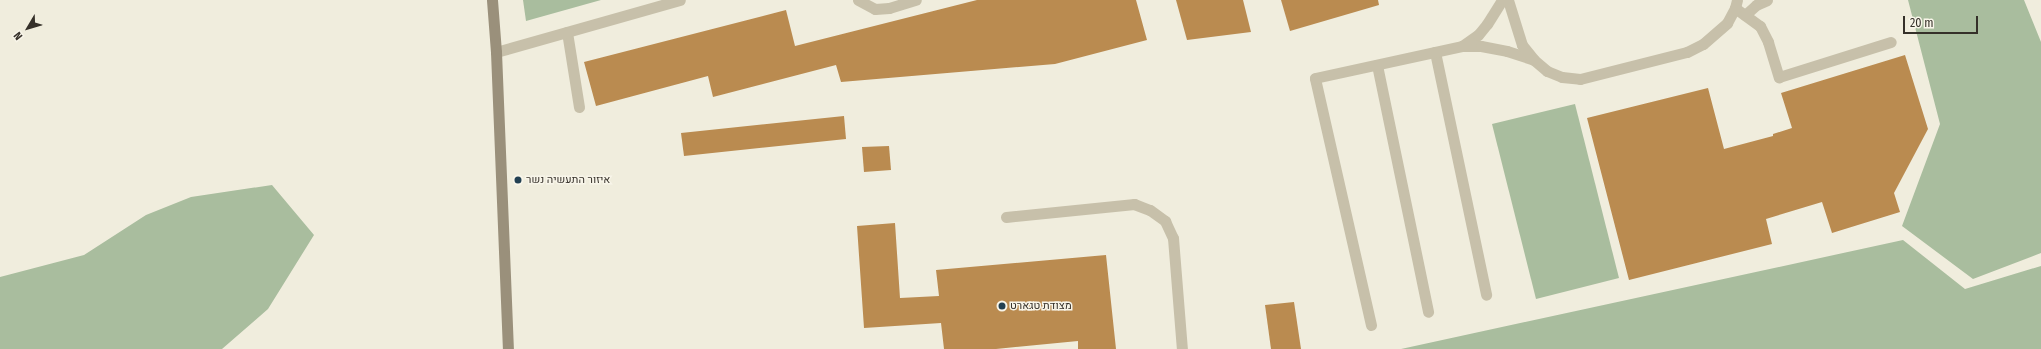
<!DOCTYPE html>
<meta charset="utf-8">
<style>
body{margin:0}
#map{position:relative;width:2041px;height:349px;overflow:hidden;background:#f0eddd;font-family:"Fira Sans Condensed",Heebo,sans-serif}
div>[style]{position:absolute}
.green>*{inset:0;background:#a9bd9e}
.building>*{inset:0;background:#ba8b50}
.service>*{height:11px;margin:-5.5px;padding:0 5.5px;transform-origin:5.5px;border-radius:5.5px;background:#c7c0aa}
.minor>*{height:11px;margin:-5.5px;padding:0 5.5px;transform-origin:5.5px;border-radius:5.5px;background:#c7c0aa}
.secondary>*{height:11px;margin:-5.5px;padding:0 5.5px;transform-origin:5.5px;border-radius:5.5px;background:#9a907b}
.dots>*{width:11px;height:11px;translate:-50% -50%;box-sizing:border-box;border:2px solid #f8f5e9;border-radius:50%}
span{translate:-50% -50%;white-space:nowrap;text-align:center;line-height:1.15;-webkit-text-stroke:3px #f8f5e9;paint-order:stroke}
.poi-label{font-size:11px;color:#353029}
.left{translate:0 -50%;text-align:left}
.north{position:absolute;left:8px;top:8px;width:40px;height:40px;-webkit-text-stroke:3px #f8f5e9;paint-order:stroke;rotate:232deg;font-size:11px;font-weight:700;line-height:16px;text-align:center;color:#353029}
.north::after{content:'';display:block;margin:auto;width:14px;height:18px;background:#353029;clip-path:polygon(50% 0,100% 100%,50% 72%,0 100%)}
.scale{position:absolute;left:1903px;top:16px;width:75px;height:18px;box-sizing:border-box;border:2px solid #353029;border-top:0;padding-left:5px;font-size:12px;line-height:14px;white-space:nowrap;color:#353029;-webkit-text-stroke:3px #f8f5e9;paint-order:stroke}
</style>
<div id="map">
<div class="green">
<i style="clip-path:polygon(523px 0,601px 0,526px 21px)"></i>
<i style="clip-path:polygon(1908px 0,2024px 0,2041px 42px,2041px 253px,1973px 279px,1902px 226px,1940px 124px)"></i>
<i style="clip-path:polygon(1575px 104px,1619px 278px,1536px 299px,1492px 124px)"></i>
<i style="clip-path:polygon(272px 185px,314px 235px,268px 309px,222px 349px,0 349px,0 277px,84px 255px,146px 215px,191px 197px)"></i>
<i style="clip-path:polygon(1903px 240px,1965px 289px,2041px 266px,2041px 349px,1401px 349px)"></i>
</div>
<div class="building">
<i style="clip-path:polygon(977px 0,1136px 0,1147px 40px,1055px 64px,841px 82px,836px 65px,713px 97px,708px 76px,596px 106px,584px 62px,786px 10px,795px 46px)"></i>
<i style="clip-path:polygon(1176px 0,1243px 0,1251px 32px,1187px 40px)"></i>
<i style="clip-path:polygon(1281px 0,1378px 0,1379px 5px,1290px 31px)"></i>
<i style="clip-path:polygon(1905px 55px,1928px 129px,1894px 193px,1900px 212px,1832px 233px,1822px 202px,1766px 219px,1772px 244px,1629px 280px,1587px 118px,1708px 88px,1724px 149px,1773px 136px,1773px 134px,1792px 128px,1781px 93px)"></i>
<i style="clip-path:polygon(844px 116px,846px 139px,684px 156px,681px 133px)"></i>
<i style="clip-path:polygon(889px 146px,891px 170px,864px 172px,862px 147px)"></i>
<i style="clip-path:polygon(895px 223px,900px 298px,939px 296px,936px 270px,1106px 255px,1116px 349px,1078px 349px,1078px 341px,996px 349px,944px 349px,941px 323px,864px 328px,857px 226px)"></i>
<i style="clip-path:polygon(1294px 302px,1301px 349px,1271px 349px,1265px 305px)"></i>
</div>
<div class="service">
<i style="left:858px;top:0;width:19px;rotate:28deg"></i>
<i style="left:875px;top:9px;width:14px;rotate:-4deg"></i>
<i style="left:889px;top:8px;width:28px;rotate:-17deg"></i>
<i style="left:1735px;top:8px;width:31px;rotate:36deg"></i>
<i style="left:1760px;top:26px;width:18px;rotate:63deg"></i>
<i style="left:1768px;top:42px;width:37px;rotate:73deg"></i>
<i style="left:1779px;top:77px;width:117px;rotate:-17.4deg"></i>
<i style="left:1745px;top:15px;width:15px;rotate:-42deg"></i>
<i style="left:1756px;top:5px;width:12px;rotate:-24deg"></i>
<i style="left:567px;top:32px;width:76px;rotate:80.9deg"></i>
<i style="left:1462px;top:46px;width:19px;rotate:-35deg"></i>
<i style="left:1478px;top:35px;width:14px;rotate:-51deg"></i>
<i style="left:1487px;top:24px;width:28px;rotate:-58deg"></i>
<i style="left:1435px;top:52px;width:248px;rotate:78.1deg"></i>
<i style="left:1377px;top:65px;width:252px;rotate:78.3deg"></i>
<i style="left:1006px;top:217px;width:129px;rotate:-5.8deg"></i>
<i style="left:1134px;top:204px;width:17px;rotate:21deg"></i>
<i style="left:1150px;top:210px;width:19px;rotate:36deg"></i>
<i style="left:1165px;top:221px;width:19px;rotate:65deg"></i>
<i style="left:1173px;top:238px;width:111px;rotate:85.4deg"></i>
<i style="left:1371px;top:325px;width:253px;rotate:-102.8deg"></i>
<i style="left:1315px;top:78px;width:150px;rotate:-12.3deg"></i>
<i style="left:1462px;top:46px;width:19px"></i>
<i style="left:1481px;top:46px;width:26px;rotate:11deg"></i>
<i style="left:1507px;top:51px;width:28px;rotate:18deg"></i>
</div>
<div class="minor">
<i style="left:1508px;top:0;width:47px;rotate:72.7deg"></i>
<i style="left:1522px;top:45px;width:19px;rotate:51deg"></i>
<i style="left:1534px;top:60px;width:17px;rotate:40deg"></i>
<i style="left:1547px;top:71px;width:16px;rotate:22deg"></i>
<i style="left:1562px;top:77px;width:18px;rotate:6deg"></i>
<i style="left:1580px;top:79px;width:110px;rotate:-14.2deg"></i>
<i style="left:1687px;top:52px;width:18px;rotate:-27deg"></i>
<i style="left:1703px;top:44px;width:32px;rotate:-41deg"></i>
<i style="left:1727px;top:23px;width:17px;rotate:-62deg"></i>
<i style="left:1735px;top:8px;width:8px;rotate:-76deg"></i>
<i style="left:496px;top:52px;width:191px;rotate:-15.8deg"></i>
</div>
<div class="secondary">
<i style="left:492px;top:0;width:52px;rotate:85.6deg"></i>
<i style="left:496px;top:52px;width:297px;rotate:87.7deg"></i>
</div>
<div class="dots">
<i style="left:518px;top:180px;background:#224052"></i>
<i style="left:1002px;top:306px;background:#224052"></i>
</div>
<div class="poi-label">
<span class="left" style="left:526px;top:180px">איזור התעשיה נשר</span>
<span class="left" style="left:1010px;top:306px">מצודת טגארט</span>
</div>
<div class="north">N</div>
<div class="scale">20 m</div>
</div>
